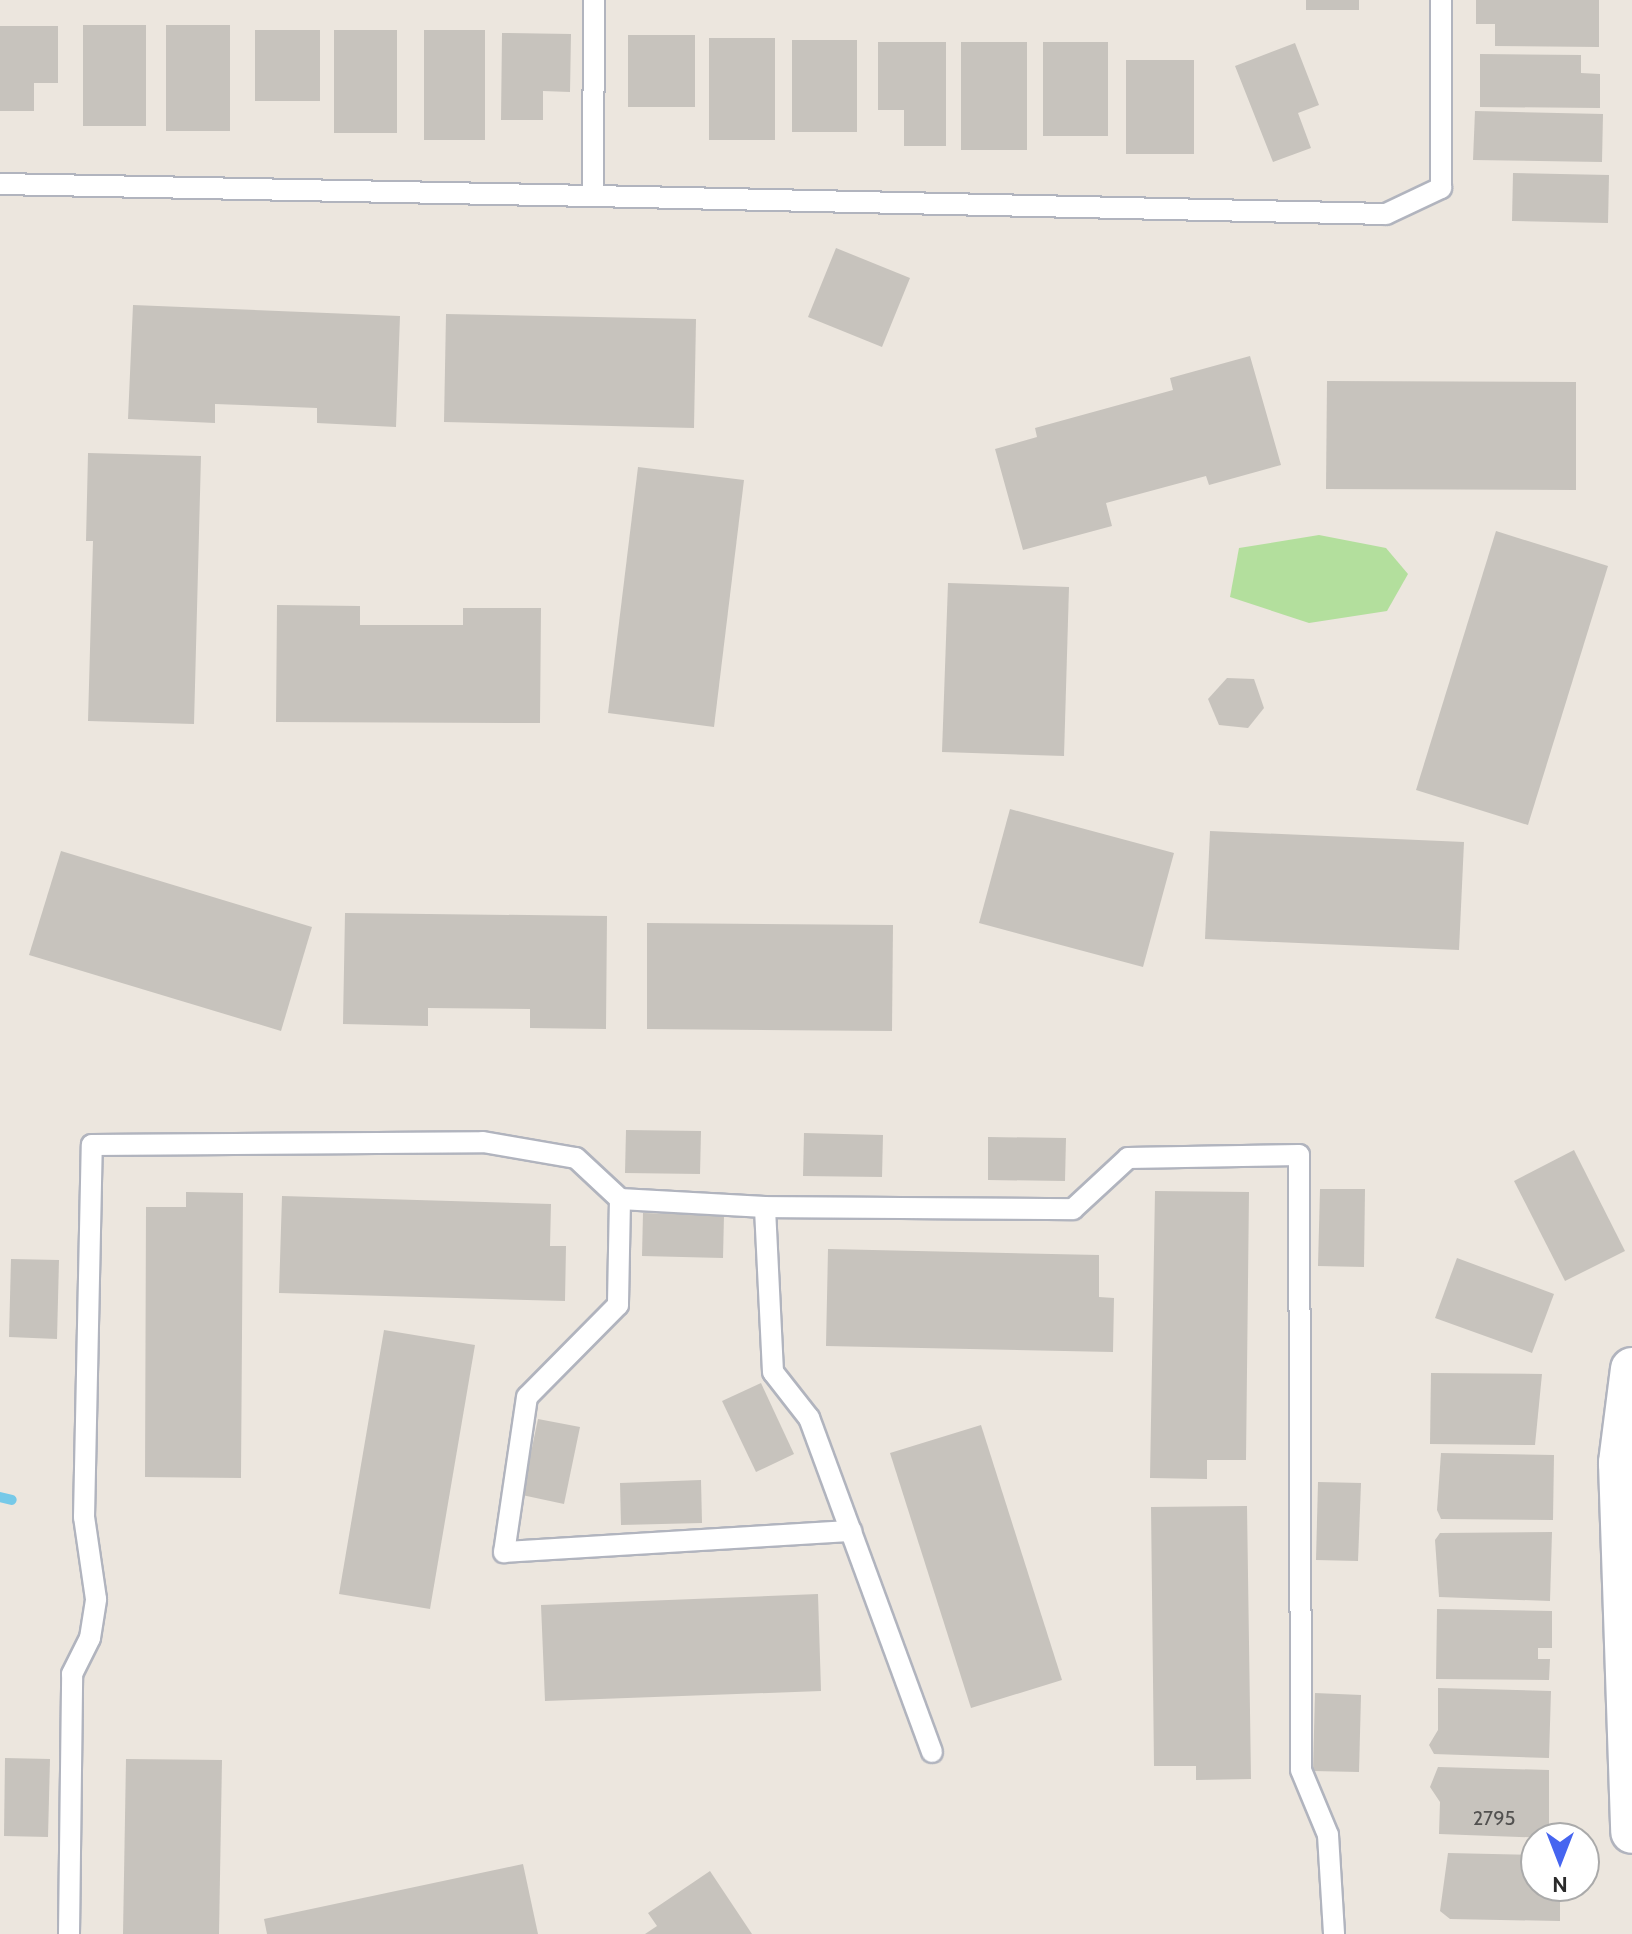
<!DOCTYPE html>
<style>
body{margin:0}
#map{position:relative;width:1632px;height:1934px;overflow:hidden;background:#ece6de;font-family:Cabin,sans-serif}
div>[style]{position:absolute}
.green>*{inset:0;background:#b3df9d}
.stream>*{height:10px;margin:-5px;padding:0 5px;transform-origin:5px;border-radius:5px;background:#76c9e8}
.building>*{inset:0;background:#c7c3bd}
.roads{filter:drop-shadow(2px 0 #b1b4be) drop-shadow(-2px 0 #b1b4be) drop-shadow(0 2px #b1b4be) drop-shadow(0 -2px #b1b4be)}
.lane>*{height:20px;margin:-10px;padding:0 10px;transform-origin:10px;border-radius:10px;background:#fff}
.street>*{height:42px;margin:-21px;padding:0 21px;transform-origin:21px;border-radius:21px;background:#fff}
span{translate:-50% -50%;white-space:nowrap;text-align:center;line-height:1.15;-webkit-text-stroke:6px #fff;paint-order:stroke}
.number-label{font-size:20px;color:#525150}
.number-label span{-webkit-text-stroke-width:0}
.north{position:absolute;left:1520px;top:1822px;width:80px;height:80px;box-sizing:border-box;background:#fff;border:2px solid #aaa;border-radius:50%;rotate:180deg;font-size:22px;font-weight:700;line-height:32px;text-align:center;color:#2b2b2b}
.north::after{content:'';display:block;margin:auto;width:28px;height:36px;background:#4665f0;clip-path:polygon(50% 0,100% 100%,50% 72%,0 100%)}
</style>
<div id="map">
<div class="green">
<i style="clip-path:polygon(1319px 535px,1386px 548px,1408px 574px,1387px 611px,1309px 623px,1230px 597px,1239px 548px)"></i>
</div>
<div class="stream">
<i style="left:0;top:1497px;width:12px;rotate:14deg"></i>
</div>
<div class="building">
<i style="clip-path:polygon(1306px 0,1359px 0,1359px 10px,1306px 10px)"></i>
<i style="clip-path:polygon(1476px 0,1599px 0,1599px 47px,1495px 46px,1495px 24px,1476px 24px)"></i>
<i style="clip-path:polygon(83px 25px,146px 25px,146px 126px,83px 126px)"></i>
<i style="clip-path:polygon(166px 25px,230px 25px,230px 131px,166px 131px)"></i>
<i style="clip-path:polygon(0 26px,58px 26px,58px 83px,34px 83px,34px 111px,0 111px)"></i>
<i style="clip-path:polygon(255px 30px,320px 30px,320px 101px,255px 101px)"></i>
<i style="clip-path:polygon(334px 30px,397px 30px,397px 133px,334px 133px)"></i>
<i style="clip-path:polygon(424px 30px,485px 30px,485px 140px,424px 140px)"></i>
<i style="clip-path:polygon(502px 33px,571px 34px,570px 92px,543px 91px,543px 120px,501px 120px)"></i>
<i style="clip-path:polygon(628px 35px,695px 35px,695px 107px,628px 107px)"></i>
<i style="clip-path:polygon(709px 38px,775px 38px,775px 140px,709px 140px)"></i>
<i style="clip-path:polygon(792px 40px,857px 40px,857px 132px,792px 132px)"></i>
<i style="clip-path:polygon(878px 42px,946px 42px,946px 146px,904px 146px,904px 110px,878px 110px)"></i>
<i style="clip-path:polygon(961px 42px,1027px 42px,1027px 150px,961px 150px)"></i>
<i style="clip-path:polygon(1043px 42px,1108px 42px,1108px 136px,1043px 136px)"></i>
<i style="clip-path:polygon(1295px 43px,1319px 105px,1298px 113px,1311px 148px,1273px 162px,1235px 66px)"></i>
<i style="clip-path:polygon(1480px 54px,1581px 55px,1581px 73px,1600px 74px,1600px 108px,1480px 107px)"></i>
<i style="clip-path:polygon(1126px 60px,1194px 60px,1194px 154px,1126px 154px)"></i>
<i style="clip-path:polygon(1475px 111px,1603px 114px,1602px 162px,1473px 160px)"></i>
<i style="clip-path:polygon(1513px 173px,1609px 175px,1608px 223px,1512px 221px)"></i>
<i style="clip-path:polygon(836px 248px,910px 278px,882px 347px,808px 317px)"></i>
<i style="clip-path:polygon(133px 305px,400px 316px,396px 427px,317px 423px,317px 408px,215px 404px,215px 423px,128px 419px)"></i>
<i style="clip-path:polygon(446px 314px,696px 319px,694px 428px,444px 422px)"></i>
<i style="clip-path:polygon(1250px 356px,1281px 465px,1209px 485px,1206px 476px,1106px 503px,1112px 526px,1023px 550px,995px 449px,1037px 437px,1035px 428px,1173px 390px,1170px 378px)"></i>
<i style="clip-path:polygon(1327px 381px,1576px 382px,1576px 490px,1326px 489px)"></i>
<i style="clip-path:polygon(88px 453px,201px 456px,194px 724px,88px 721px,93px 541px,86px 541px)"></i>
<i style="clip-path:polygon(638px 467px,744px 480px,714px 727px,608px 713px)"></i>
<i style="clip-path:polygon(1496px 531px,1608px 566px,1528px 825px,1416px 790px)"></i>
<i style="clip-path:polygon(948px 583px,1069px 587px,1064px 756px,942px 752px)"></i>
<i style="clip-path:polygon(277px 605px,360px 606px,360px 625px,463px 625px,463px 608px,541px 608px,540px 723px,276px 722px)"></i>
<i style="clip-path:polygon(1227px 678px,1254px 679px,1264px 708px,1248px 728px,1219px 725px,1208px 699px)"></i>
<i style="clip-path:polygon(1010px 809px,1174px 853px,1143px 967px,979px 923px)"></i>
<i style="clip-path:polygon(1210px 831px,1464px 842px,1459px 950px,1205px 939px)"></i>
<i style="clip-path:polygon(61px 851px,312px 927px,281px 1031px,29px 955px)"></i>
<i style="clip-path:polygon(345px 913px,607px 916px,606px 1029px,530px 1028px,530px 1009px,428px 1008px,428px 1026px,343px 1024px)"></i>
<i style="clip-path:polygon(647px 923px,893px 925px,892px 1031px,647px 1029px)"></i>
<i style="clip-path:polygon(626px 1130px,701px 1131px,700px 1174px,625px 1173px)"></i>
<i style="clip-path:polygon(804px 1133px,883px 1135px,882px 1177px,803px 1176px)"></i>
<i style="clip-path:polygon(988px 1137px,1066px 1138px,1065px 1181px,988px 1180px)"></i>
<i style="clip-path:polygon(1574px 1150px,1625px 1251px,1565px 1281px,1514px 1181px)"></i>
<i style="clip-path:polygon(1320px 1189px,1365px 1189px,1364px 1267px,1318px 1266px)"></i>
<i style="clip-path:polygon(1155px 1191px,1249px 1192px,1246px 1460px,1207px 1460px,1207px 1479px,1150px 1478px)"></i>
<i style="clip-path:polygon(186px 1192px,243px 1193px,241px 1478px,145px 1477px,146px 1207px,186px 1207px)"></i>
<i style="clip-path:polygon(282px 1196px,551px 1204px,550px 1246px,566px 1246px,565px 1301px,279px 1293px)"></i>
<i style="clip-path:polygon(643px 1213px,724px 1215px,723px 1258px,642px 1256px)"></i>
<i style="clip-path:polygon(828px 1249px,1099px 1255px,1099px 1297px,1114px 1298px,1113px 1352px,826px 1346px)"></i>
<i style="clip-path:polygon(1457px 1258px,1554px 1294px,1532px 1353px,1435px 1318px)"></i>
<i style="clip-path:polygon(11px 1259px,59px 1260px,57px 1339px,9px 1337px)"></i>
<i style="clip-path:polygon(384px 1330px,475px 1345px,430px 1609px,339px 1594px)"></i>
<i style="clip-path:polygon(1431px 1373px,1542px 1374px,1535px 1445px,1430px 1444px)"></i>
<i style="clip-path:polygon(761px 1383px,794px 1454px,756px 1472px,722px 1401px)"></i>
<i style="clip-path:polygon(538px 1419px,580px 1427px,564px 1504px,522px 1495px)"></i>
<i style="clip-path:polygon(981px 1425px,1062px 1680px,971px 1708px,890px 1453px)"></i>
<i style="clip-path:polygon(1441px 1453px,1554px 1455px,1553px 1520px,1441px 1519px,1437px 1510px)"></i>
<i style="clip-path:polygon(701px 1480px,702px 1523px,621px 1525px,620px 1483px)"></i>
<i style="clip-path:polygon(1318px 1482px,1361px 1483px,1358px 1561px,1316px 1560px)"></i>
<i style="clip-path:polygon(1247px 1506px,1251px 1779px,1196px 1780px,1196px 1766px,1154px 1766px,1151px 1507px)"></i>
<i style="clip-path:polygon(1552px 1532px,1550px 1601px,1439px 1597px,1435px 1540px,1440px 1533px)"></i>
<i style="clip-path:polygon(818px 1594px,821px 1691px,545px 1701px,541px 1605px)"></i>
<i style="clip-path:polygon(1437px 1609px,1552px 1611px,1552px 1648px,1538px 1648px,1538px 1659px,1550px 1659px,1549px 1680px,1436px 1679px)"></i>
<i style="clip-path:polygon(1438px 1688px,1551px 1691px,1549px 1758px,1434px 1754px,1429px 1745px,1438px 1730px)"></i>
<i style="clip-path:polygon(1315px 1693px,1361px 1695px,1359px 1772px,1313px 1771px)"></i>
<i style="clip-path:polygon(5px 1758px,50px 1759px,48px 1837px,4px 1836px)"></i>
<i style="clip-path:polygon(126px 1759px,222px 1760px,219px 1934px,123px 1934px)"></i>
<i style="clip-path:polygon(1438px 1767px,1549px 1770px,1549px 1838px,1439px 1834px,1440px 1802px,1430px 1787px)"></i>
<i style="clip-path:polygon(1448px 1853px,1536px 1855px,1536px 1886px,1560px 1886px,1560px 1921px,1450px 1919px,1440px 1911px)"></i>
<i style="clip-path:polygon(523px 1864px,538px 1934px,267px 1934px,264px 1919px)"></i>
<i style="clip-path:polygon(710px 1871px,752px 1934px,645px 1934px,657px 1926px,648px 1913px)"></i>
</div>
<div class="roads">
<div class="lane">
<i style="left:594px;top:0;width:196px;rotate:90.3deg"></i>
<i style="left:593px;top:196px;width:793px;rotate:1.3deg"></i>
<i style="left:1386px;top:214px;width:61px;rotate:-25.3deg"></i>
<i style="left:1441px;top:188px;width:188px;rotate:-90deg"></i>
<i style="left:0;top:184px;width:593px;rotate:1.16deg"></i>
<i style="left:620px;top:1199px;width:106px;rotate:91.1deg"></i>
<i style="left:618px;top:1305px;width:129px;rotate:134.7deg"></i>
<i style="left:527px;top:1397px;width:157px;rotate:98.4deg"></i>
<i style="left:504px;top:1552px;width:348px;rotate:-3.5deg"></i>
<i style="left:932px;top:1752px;width:356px;rotate:-110.2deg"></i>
<i style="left:809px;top:1418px;width:58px;rotate:-128deg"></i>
<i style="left:773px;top:1372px;width:165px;rotate:-92.8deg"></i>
<i style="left:765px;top:1207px;width:308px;rotate:0.4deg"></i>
<i style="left:1073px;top:1209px;width:75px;rotate:-42.8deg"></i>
<i style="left:1128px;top:1158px;width:171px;rotate:-1deg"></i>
<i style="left:1299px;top:1155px;width:615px;rotate:89.81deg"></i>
<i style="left:1301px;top:1770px;width:70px;rotate:67.4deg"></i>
<i style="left:1328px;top:1835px;width:99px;rotate:86.5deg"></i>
<i style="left:69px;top:1934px;width:260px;rotate:-89.3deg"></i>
<i style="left:72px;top:1674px;width:40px;rotate:-63.4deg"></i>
<i style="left:90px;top:1638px;width:39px;rotate:-81deg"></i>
<i style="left:96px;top:1599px;width:83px;rotate:-98.3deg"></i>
<i style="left:84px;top:1517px;width:372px;rotate:-88.8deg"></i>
<i style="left:92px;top:1145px;width:391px;rotate:-0.4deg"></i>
<i style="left:483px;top:1142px;width:94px;rotate:9.8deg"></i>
<i style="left:576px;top:1158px;width:60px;rotate:43deg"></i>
<i style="left:620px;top:1199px;width:145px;rotate:3.2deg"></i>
</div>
<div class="street">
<i style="left:1632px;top:1369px;width:95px;rotate:97.3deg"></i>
<i style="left:1620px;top:1463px;width:369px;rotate:88.1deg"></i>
</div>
</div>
<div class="number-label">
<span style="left:1494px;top:1818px">2795</span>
</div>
<div class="north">N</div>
</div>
